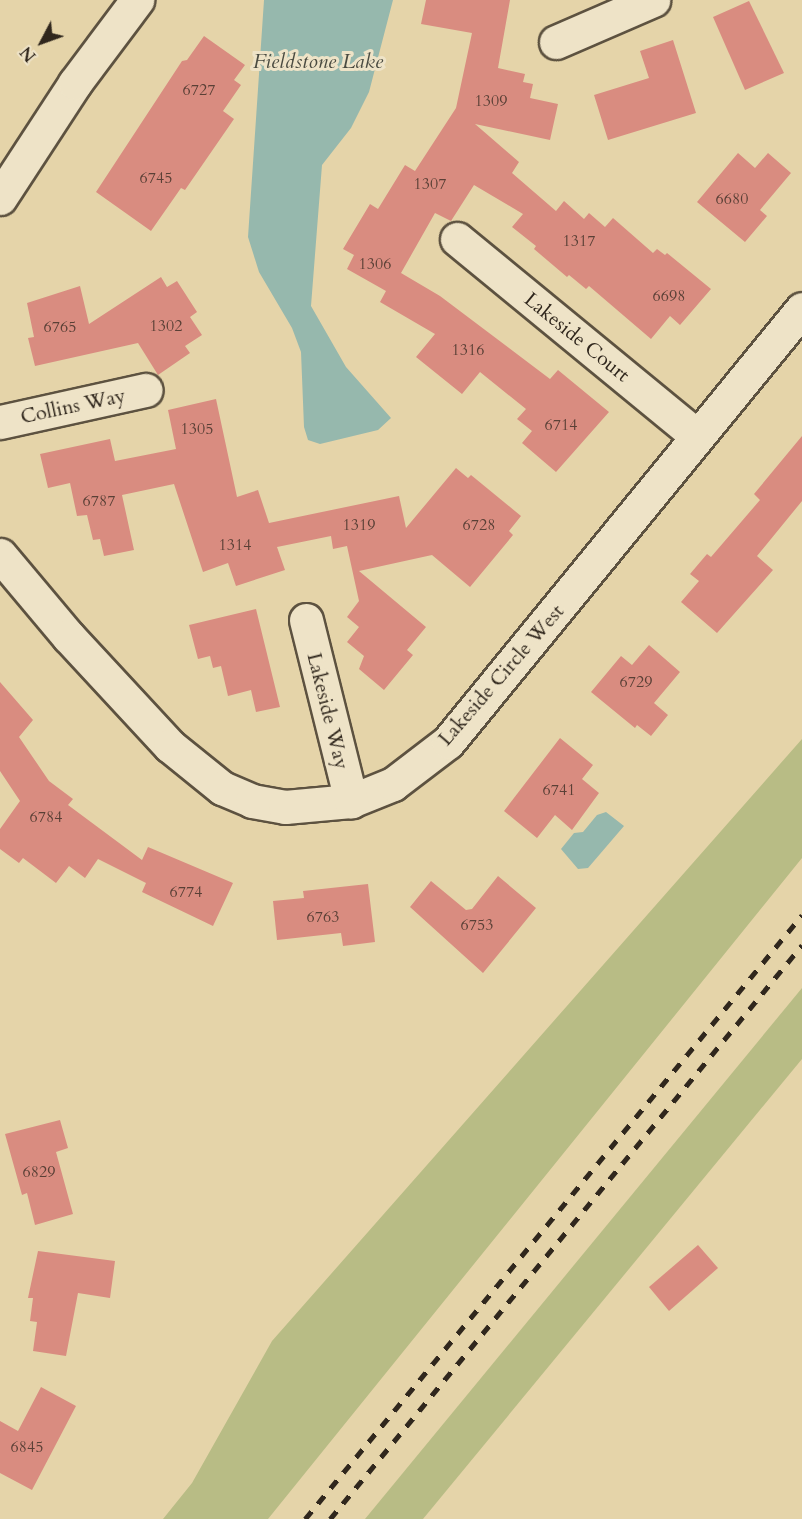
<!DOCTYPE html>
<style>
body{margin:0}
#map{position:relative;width:802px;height:1519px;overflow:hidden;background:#e5d4a9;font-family:Cardo,serif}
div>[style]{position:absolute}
.green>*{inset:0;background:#b8bc85}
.water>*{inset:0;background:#96b8ad}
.building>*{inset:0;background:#d98c80}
.roads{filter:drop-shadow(2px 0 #5d5240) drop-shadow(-2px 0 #5d5240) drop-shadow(0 2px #5d5240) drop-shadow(0 -2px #5d5240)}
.minor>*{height:33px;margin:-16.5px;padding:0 16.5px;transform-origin:16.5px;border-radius:16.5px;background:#eee3c7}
.rail>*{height:4.5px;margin-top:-2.25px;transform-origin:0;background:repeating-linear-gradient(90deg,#30271d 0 10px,transparent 0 20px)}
span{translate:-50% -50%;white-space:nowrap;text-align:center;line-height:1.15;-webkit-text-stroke:6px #eee3c7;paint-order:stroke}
.number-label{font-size:16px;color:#5a4036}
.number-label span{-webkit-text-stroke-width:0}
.street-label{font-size:20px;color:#30271d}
.water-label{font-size:21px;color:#4a4b41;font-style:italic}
.north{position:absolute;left:12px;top:12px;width:60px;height:60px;-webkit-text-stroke:4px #eee3c7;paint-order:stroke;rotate:229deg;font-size:16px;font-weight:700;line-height:24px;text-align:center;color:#30271d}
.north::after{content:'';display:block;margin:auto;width:21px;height:27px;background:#30271d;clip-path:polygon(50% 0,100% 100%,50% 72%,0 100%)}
</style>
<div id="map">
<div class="green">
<i style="clip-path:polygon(802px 739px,802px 858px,268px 1519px,163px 1519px,192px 1483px,272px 1341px)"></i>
<i style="clip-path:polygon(802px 988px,802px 1059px,423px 1519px,365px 1519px)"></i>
</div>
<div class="water">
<i style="clip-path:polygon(264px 0,393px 0,369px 92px,351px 128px,322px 165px,311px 306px,346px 367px,391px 418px,378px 430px,320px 444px,308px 440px,304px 427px,301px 352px,292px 328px,259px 272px,248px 237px)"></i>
<i style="clip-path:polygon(606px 812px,624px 826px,588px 868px,578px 869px,561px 849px,574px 833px,583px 832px,597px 815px)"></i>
</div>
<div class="building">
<i style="clip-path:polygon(426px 0,510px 0,498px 68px,525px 74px,523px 82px,533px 84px,530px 98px,558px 104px,550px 140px,475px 124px,519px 162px,512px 173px,556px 211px,564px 201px,584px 219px,589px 213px,605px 227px,613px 218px,653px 253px,657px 249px,665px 255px,667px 253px,711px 289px,680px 325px,670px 316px,651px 339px,589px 286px,586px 289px,569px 275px,567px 277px,534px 249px,536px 246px,512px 227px,523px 214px,474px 185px,451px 221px,435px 213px,401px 273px,440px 296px,550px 379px,558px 370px,609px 412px,556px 472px,522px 443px,532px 431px,517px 419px,526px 409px,480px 372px,462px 394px,416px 357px,435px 334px,380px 302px,386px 291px,347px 269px,354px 255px,343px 249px,370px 204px,378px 209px,405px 165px,415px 171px,456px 108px,472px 33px,421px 24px)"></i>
<i style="clip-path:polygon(749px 1px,784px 73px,745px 90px,713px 17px)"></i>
<i style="clip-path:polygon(204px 36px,245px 65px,234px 80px,241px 85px,223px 111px,234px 119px,185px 190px,181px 188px,151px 231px,96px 192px,182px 61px,187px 60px)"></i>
<i style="clip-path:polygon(673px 40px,696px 113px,608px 140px,594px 95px,649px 78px,640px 51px)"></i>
<i style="clip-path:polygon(738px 153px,755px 168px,768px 153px,791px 173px,760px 210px,767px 216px,745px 242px,697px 202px)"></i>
<i style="clip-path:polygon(161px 277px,167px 287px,177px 281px,197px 312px,190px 317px,202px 335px,185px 346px,190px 353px,158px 375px,138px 343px,35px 366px,28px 338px,34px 337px,27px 303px,80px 286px,89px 324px)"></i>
<i style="clip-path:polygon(216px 399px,237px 497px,258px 490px,269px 523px,399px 496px,406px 528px,456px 468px,468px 478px,471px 475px,521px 516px,509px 531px,513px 535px,470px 587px,432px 555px,359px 571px,426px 627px,407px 650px,413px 655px,384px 690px,359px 669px,364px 656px,347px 642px,359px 627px,347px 617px,359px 601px,347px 546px,333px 549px,331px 536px,277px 547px,285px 570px,236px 586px,228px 563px,203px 572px,174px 484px,122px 495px,134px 550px,104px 556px,100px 539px,93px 540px,87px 515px,77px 516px,70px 483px,48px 488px,40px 454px,110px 439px,115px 461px,176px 449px,168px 410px)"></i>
<i style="clip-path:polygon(802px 436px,802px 501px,757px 556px,773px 570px,717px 633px,681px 602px,699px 581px,690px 574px,707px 554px,711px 557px,760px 500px,754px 494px)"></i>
<i style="clip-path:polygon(256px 609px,280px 707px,256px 712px,251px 690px,228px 696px,221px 666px,213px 668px,210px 656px,198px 659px,189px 625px)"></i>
<i style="clip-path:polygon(649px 645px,680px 672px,654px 703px,668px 715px,651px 736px,637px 725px,635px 728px,591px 692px,621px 656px,632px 665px)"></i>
<i style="clip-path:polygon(0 682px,33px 720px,19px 737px,49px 781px,73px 799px,68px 805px,142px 860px,148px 847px,233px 883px,213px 926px,142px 892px,146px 883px,98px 859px,85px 878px,69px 866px,56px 883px,23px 858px,19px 863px,0 849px,0 829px,20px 801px,0 771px)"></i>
<i style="clip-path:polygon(560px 738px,593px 765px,582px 779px,599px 793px,572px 830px,555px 815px,537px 838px,504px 811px)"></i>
<i style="clip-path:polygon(498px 876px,536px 908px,483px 973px,410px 907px,431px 881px,466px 910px,472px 909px)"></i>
<i style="clip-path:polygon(368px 884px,375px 942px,343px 946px,341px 933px,277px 940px,273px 901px,304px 898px,303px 891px)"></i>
<i style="clip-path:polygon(60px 1120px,68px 1148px,56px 1152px,73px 1214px,35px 1225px,27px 1193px,22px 1195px,5px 1134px)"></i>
<i style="clip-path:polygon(698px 1245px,718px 1268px,669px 1311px,649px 1287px)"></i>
<i style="clip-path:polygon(38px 1251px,115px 1261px,110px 1298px,78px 1293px,66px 1356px,33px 1351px,37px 1322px,30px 1321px,33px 1298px,28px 1298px)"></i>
<i style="clip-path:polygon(41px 1387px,76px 1406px,32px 1490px,0 1473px,0 1421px,18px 1431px)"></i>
</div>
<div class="roads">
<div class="minor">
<i style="left:556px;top:42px;width:106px;rotate:-23.4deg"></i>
<i style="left:0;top:198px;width:137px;rotate:-56.9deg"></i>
<i style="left:75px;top:83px;width:104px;rotate:-53.2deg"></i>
<i style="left:457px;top:239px;width:309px;rotate:39.4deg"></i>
<i style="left:0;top:422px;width:149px;rotate:-12.4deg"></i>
<i style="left:0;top:555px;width:106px;rotate:50deg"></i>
<i style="left:68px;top:636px;width:150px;rotate:47.2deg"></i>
<i style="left:170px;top:746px;width:67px;rotate:38.9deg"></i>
<i style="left:222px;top:788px;width:33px;rotate:23deg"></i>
<i style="left:252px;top:801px;width:34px;rotate:10deg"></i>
<i style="left:285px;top:807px;width:66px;rotate:-5.2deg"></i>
<i style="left:351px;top:801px;width:45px;rotate:-22deg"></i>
<i style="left:393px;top:784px;width:69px;rotate:-37.4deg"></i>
<i style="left:448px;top:742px;width:559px;rotate:-50.73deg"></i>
<i style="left:306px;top:620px;width:187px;rotate:76deg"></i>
</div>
</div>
<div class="rail">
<i style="left:305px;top:1519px;width:782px;rotate:-50.55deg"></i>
<i style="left:330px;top:1519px;width:743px;rotate:-50.57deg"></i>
</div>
<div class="number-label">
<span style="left:199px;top:90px">6727</span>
<span style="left:491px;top:101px">1309</span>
<span style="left:156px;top:178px">6745</span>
<span style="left:430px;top:184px">1307</span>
<span style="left:732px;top:199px">6680</span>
<span style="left:579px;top:241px">1317</span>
<span style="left:375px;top:264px">1306</span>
<span style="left:669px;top:296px">6698</span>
<span style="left:166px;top:326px">1302</span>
<span style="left:60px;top:327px">6765</span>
<span style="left:468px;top:350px">1316</span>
<span style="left:561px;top:425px">6714</span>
<span style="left:197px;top:429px">1305</span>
<span style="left:99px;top:501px">6787</span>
<span style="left:359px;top:525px">1319</span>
<span style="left:479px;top:525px">6728</span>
<span style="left:235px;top:545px">1314</span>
<span style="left:636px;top:682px">6729</span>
<span style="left:559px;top:790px">6741</span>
<span style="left:46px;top:817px">6784</span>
<span style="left:186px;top:892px">6774</span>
<span style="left:323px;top:917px">6763</span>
<span style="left:477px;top:925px">6753</span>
<span style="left:39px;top:1172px">6829</span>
<span style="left:27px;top:1447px">6845</span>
</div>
<div class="street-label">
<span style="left:577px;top:337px;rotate:39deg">Lakeside Court</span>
<span style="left:73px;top:406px;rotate:-12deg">Collins Way</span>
<span style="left:501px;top:675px;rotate:-49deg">Lakeside Circle West</span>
<span style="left:328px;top:711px;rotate:76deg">Lakeside Way</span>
</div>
<div class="water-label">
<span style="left:318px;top:62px">Fieldstone Lake</span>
</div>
<div class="north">N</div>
</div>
